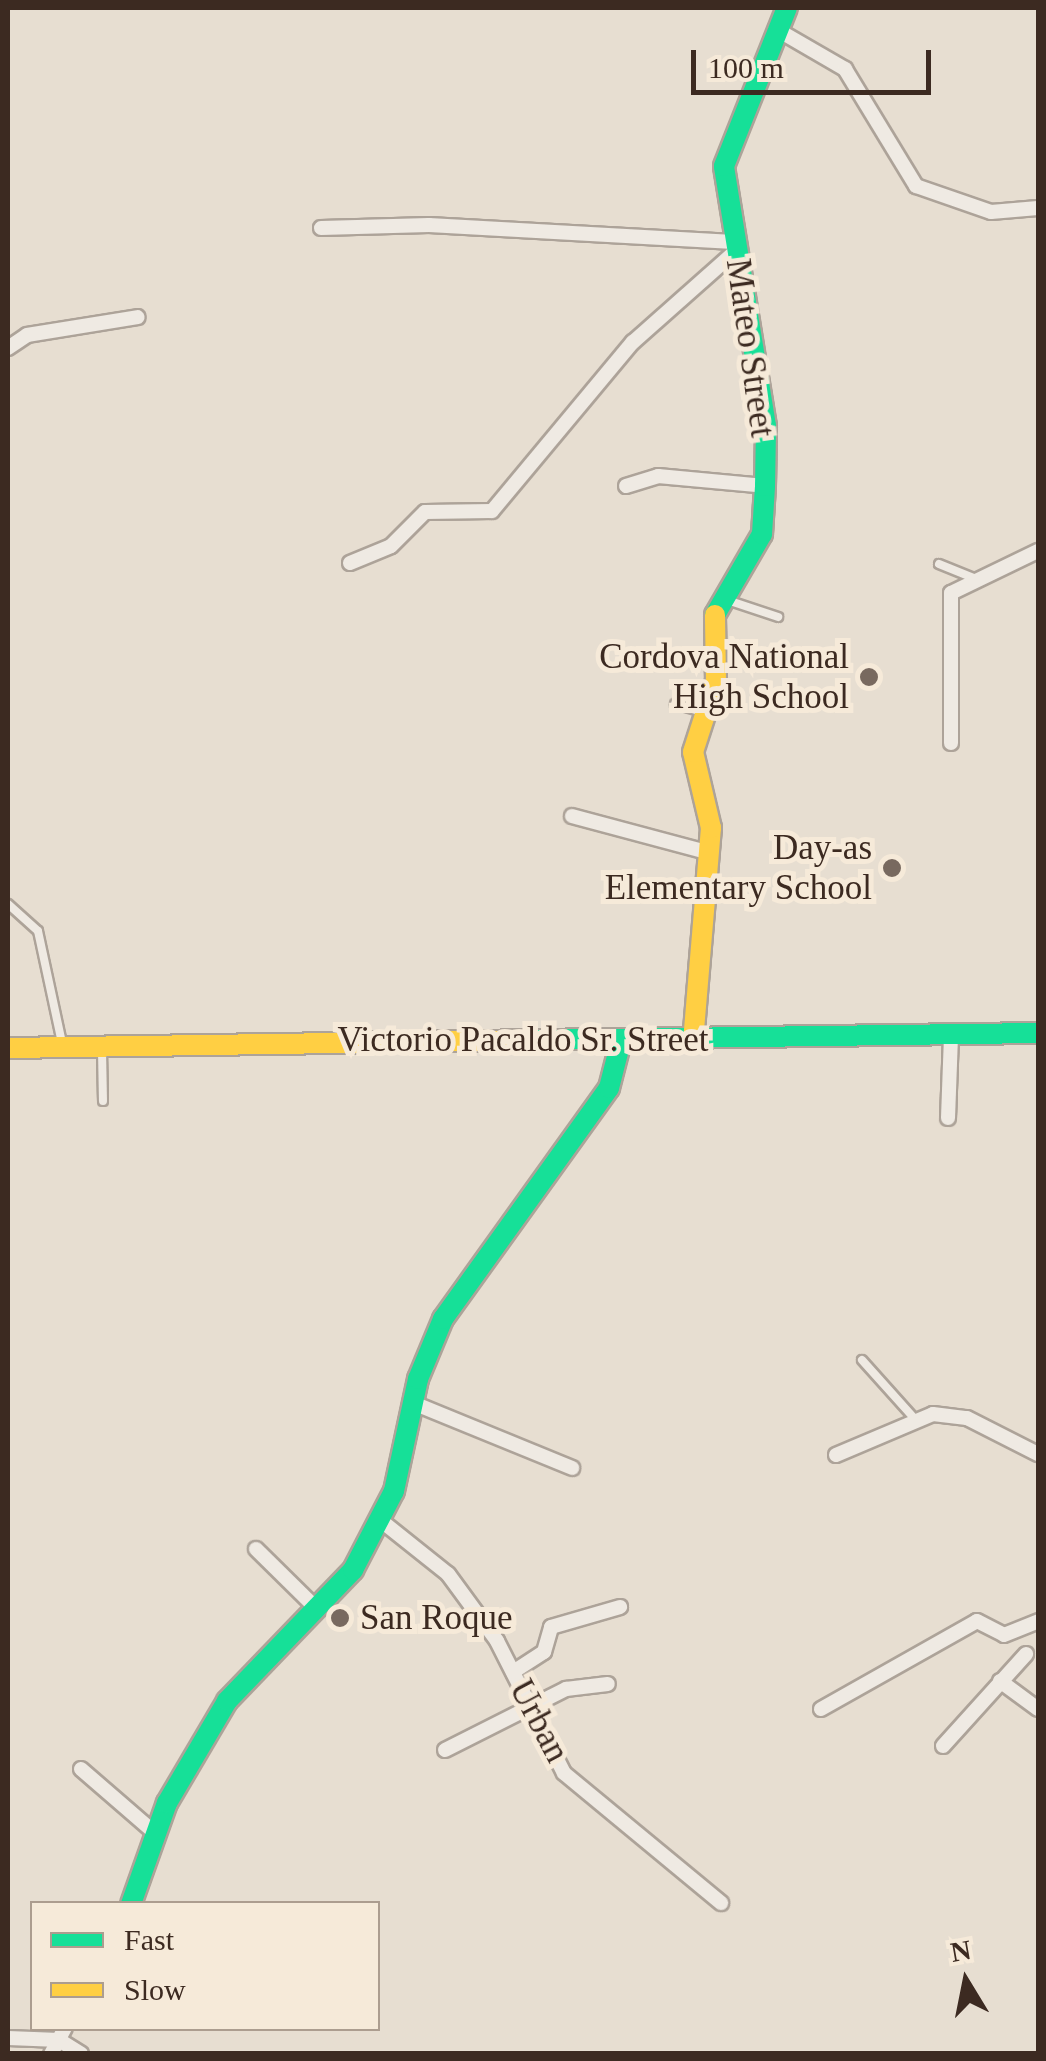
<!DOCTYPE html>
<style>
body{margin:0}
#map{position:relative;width:1046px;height:2061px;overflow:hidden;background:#e7ded1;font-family:"Times New Roman",serif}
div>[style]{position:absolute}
.roads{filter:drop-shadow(2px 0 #ada399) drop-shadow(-2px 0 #ada399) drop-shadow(0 2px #ada399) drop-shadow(0 -2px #ada399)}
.lane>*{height:8px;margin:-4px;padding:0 4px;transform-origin:4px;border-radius:4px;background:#efeae3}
.street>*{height:14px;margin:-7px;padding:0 7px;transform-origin:7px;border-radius:7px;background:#efeae3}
.fast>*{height:20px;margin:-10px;padding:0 10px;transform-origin:10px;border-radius:10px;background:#16e098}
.slow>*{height:20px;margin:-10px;padding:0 10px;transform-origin:10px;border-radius:10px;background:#ffcf43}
.dots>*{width:28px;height:28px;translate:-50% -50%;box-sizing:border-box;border:5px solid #f6ead9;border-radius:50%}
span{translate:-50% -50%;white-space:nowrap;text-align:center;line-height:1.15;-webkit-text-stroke:10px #f6ead9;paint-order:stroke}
.street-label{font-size:35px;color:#3c2a21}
.poi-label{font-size:35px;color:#3c2a21}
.right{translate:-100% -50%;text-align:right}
.left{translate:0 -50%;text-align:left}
.frame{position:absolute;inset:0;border:10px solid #3c2a21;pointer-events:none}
.legend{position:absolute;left:30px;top:1901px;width:350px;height:130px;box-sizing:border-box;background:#f6ead9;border:2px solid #ac9d8f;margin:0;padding:12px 18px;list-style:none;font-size:30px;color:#3c2a21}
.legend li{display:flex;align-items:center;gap:20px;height:50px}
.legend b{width:50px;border:2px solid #ac9d8f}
.north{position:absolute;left:916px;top:1931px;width:100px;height:100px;-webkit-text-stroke:8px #f6ead9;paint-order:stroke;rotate:350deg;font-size:28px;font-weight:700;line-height:40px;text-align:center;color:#3c2a21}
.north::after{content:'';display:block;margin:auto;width:35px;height:45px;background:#3c2a21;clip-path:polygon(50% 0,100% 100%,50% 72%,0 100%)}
.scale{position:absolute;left:691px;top:50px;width:240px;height:45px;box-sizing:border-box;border:5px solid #3c2a21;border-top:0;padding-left:12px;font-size:30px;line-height:35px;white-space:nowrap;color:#3c2a21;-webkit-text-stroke:8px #f6ead9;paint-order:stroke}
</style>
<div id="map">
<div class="roads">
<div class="lane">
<i style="left:939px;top:564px;width:40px;rotate:22deg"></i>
<i style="left:727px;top:600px;width:54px;rotate:18.4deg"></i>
<i style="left:675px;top:704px;width:32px;rotate:16deg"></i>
<i style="left:8px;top:904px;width:40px;rotate:42deg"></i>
<i style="left:38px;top:931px;width:115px;rotate:77.9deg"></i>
<i style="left:102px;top:1050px;width:51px;rotate:88.9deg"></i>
<i style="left:862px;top:1360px;width:79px;rotate:48.1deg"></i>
</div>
<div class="street">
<i style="left:776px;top:29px;width:80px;rotate:30.1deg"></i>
<i style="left:845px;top:69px;width:137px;rotate:58.7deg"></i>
<i style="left:916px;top:186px;width:79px;rotate:19.1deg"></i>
<i style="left:991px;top:212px;width:47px;rotate:-4.9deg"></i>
<i style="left:321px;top:228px;width:108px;rotate:-1.6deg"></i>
<i style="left:429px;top:225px;width:305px;rotate:3.2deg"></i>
<i style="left:8px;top:348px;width:23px;rotate:-34deg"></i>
<i style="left:27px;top:335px;width:112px;rotate:-9.2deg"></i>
<i style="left:626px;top:486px;width:34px;rotate:-17deg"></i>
<i style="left:658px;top:476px;width:107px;rotate:5.3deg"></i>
<i style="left:350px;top:563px;width:44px;rotate:-22.5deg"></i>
<i style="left:391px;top:546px;width:48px;rotate:-45deg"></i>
<i style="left:425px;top:512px;width:67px;rotate:-0.9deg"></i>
<i style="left:492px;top:511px;width:220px;rotate:-50.2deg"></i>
<i style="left:633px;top:342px;width:137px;rotate:-41.5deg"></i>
<i style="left:951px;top:743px;width:150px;rotate:-90deg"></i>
<i style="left:951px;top:593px;width:97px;rotate:-25.8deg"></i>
<i style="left:572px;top:816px;width:143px;rotate:15deg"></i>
<i style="left:948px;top:1118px;width:82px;rotate:-87.9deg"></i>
<i style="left:413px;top:1403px;width:172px;rotate:22.2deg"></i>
<i style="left:836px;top:1455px;width:105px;rotate:-22.9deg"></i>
<i style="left:933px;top:1414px;width:34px;rotate:7deg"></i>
<i style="left:967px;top:1418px;width:80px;rotate:26.9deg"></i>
<i style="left:379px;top:1519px;width:88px;rotate:38.6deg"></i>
<i style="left:448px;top:1574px;width:83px;rotate:53.8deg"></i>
<i style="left:497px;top:1641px;width:148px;rotate:63.1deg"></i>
<i style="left:564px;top:1773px;width:204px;rotate:39.6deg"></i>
<i style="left:256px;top:1549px;width:81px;rotate:44.5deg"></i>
<i style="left:513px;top:1672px;width:37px;rotate:-33deg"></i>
<i style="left:544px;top:1652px;width:26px;rotate:-74deg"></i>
<i style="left:551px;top:1627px;width:72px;rotate:-16.2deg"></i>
<i style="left:1000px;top:1681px;width:47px;rotate:36.4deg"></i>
<i style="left:821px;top:1709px;width:179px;rotate:-29.4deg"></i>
<i style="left:977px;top:1621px;width:30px;rotate:27deg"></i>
<i style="left:1004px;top:1635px;width:37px;rotate:-22deg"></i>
<i style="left:943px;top:1746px;width:124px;rotate:-47.9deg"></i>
<i style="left:445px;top:1750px;width:136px;rotate:-26.8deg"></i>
<i style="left:566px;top:1689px;width:42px;rotate:-6.8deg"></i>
<i style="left:81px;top:1769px;width:99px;rotate:40.9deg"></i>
<i style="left:8px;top:2038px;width:51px;rotate:2.2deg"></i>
<i style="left:59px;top:2040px;width:26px;rotate:32deg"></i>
<i style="left:51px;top:2054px;width:30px;rotate:-62deg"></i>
</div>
<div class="fast">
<i style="left:715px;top:615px;width:94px;rotate:-59.9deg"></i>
<i style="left:762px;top:534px;width:48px;rotate:-86.4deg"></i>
<i style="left:765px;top:486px;width:60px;rotate:-89deg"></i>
<i style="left:766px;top:426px;width:263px;rotate:-99.2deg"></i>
<i style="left:724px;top:166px;width:170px;rotate:-68.3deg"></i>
<i style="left:532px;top:1040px;width:506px;rotate:-0.79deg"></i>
<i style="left:131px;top:1904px;width:107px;rotate:-70.4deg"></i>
<i style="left:167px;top:1803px;width:118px;rotate:-59.5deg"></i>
<i style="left:227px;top:1701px;width:182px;rotate:-46.1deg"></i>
<i style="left:353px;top:1570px;width:89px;rotate:-62.6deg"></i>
<i style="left:394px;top:1491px;width:115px;rotate:-77.9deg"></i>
<i style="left:418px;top:1379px;width:65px;rotate:-67.4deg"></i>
<i style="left:443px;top:1319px;width:284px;rotate:-54.3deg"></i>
<i style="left:609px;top:1088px;width:44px;rotate:-75.7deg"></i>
</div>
<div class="slow">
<i style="left:693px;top:1042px;width:215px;rotate:-85.2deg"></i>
<i style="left:711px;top:828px;width:78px;rotate:-103.3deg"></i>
<i style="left:693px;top:752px;width:75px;rotate:-72.1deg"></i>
<i style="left:716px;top:681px;width:66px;rotate:-90.9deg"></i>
<i style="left:8px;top:1048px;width:524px;rotate:-0.87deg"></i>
</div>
</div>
<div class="dots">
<i style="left:869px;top:677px;background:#78695f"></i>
<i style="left:892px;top:868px;background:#78695f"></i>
<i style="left:340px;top:1618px;background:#78695f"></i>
</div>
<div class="street-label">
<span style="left:750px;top:348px;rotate:82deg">Mateo Street</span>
<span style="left:523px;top:1040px">Victorio Pacaldo Sr. Street</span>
<span style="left:539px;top:1721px;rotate:62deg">Urban</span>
</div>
<div class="poi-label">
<span class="right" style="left:849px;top:677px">Cordova National<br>High School</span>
<span class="right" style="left:872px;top:868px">Day-as<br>Elementary School</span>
<span class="left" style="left:360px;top:1618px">San Roque</span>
</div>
<div class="frame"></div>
<ul class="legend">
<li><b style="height:12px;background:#16e098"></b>Fast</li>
<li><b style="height:12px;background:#ffcf43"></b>Slow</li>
</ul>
<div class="north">N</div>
<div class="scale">100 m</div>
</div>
